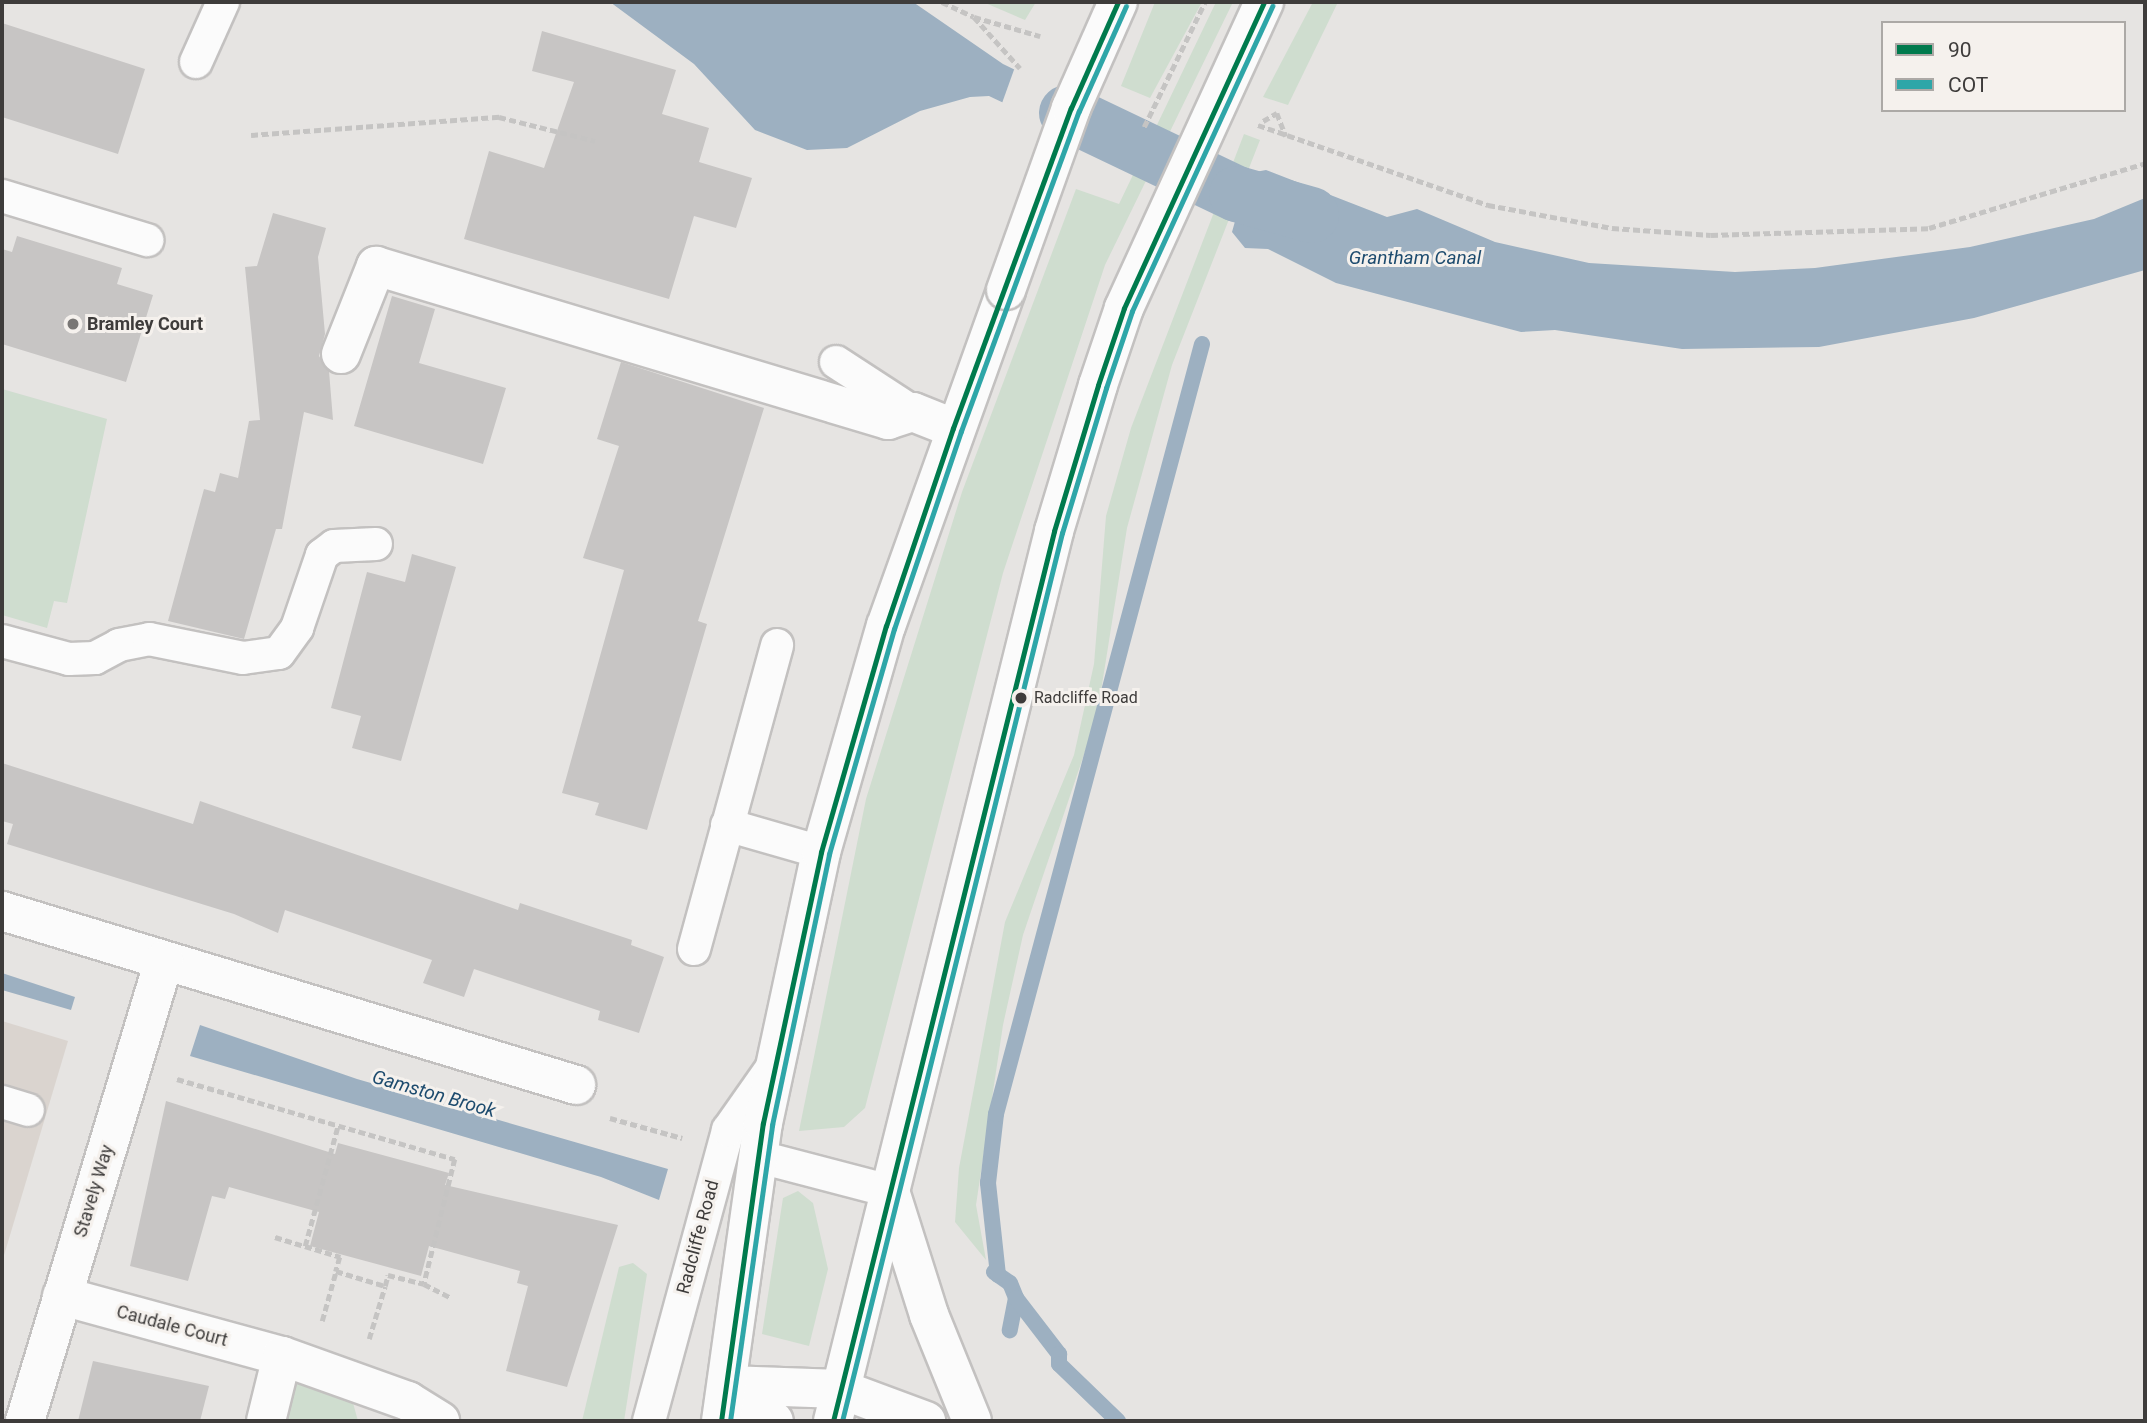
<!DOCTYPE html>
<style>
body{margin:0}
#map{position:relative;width:2147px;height:1423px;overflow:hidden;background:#e6e4e2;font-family:Roboto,sans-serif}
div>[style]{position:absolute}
.built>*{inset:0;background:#dad4cf}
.green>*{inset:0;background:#cfddcf}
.water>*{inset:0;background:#9db0c1}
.pier>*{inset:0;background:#e6e4e2}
.stream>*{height:16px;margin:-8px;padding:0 8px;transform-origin:8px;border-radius:8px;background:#9db0c1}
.canal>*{height:56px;margin:-28px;padding:0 28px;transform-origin:28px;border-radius:28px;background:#9db0c1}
.building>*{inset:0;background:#c7c5c4}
.path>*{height:4.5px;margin-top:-2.25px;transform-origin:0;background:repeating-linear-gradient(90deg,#c5c4c3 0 7px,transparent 0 10.5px)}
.roads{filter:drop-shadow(2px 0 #c3c1c0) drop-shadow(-2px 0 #c3c1c0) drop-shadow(0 2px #c3c1c0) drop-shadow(0 -2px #c3c1c0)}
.service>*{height:32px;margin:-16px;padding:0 16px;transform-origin:16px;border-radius:16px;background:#fbfbfb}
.minor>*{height:38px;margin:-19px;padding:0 19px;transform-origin:19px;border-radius:19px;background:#fbfbfb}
.trunk>*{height:38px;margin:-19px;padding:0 19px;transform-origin:19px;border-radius:19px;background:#fbfbfb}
.bridges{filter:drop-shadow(2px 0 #c3c1c0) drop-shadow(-2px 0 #c3c1c0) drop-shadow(0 2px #c3c1c0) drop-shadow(0 -2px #c3c1c0)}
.trunk-bridge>*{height:38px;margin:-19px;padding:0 19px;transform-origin:19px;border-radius:19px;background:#fbfbfb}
.bus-1>*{height:5px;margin:-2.5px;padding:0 2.5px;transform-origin:2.5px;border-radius:2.5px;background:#007a4d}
.bus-2>*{height:5px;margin:-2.5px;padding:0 2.5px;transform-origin:2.5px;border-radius:2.5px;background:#2ea6a8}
.dots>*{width:19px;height:19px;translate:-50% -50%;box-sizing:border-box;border:4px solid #f5f1ed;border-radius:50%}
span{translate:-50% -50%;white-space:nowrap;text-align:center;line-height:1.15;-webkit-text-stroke:6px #f5f1ed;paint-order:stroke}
.bus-label{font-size:16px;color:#3e3c3b}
.left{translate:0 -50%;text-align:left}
.poi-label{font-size:18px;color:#3e3c3b;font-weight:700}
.street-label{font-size:18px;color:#3e3c3b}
.water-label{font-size:19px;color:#1d4b6e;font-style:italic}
.frame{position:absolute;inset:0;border:4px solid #3e3c3b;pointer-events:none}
.legend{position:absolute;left:1881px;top:21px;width:245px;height:91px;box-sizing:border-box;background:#f5f1ed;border:2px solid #aca9a6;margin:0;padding:9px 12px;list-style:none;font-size:21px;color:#3e3c3b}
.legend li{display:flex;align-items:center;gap:14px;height:35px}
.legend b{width:35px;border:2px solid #aca9a6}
</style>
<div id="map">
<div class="built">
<i style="clip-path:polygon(2px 1021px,68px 1041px,2px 1262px)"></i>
</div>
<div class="green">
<i style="clip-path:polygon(983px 2px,1036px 2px,1025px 20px)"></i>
<i style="clip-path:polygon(1155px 2px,1202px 2px,1150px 98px,1121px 86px)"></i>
<i style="clip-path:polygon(1216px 2px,1233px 2px,1105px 265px,1003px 573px,865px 1108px,844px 1127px,799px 1131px,866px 799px,962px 492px,1076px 189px,1119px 204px)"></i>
<i style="clip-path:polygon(1313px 2px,1338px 2px,1288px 105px,1263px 97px)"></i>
<i style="clip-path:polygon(1244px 134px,1260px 140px,1172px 365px,1127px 528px,1097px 716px,1023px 935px,1003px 1025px,976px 1205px,986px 1260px,955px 1222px,959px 1168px,1005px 922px,1074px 755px,1094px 664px,1106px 516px,1131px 428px)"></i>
<i style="clip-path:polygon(2px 389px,107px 419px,67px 603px,54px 601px,47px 628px,2px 615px)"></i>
<i style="clip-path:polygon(798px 1191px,813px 1203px,828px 1269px,809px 1346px,762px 1334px,783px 1198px)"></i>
<i style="clip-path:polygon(633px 1263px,647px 1274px,624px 1421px,582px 1421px,619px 1267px)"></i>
<i style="clip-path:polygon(293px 1378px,350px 1392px,358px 1421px,262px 1421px)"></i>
</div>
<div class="water">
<i style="clip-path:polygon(610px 2px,913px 2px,1003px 64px,1141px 131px,1127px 162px,989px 96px,970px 97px,920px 111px,847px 148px,807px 150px,755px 130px,694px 64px)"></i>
<i style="clip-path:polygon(1266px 170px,1387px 217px,1417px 209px,1495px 242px,1589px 263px,1735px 272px,1815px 268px,1970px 247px,2094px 219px,2145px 198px,2145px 270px,1974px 318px,1819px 347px,1682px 349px,1555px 330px,1521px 332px,1336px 283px,1268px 249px,1245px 248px,1232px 232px,1241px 200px,1237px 194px,1245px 174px)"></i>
<i style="clip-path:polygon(2px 973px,75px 997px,71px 1010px,2px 990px)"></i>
<i style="clip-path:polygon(200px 1025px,357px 1079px,668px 1169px,659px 1200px,601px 1177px,190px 1056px)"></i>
</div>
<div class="pier">
<i style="clip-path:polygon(1015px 67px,1107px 110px,1090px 148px,1001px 106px)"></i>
</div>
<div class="stream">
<i style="left:994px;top:1272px;width:19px;rotate:35deg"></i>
<i style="left:1010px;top:1283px;width:16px;rotate:68deg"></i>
<i style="left:1016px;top:1298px;width:33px;rotate:101deg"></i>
<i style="left:998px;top:1275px;width:93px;rotate:-96.2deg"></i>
<i style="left:988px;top:1183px;width:69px;rotate:-83.4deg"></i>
<i style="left:996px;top:1114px;width:797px;rotate:-75.02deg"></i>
<i style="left:1016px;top:1298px;width:71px;rotate:52.5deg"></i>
<i style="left:1059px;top:1354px;width:10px;rotate:90deg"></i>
<i style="left:1059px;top:1364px;width:82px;rotate:44deg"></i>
</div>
<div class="canal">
<i style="left:1067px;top:113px;width:188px;rotate:25.5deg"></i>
<i style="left:1237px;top:194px;width:77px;rotate:15.8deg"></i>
</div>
<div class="building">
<i style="clip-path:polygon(2px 23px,145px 69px,118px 154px,2px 117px)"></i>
<i style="clip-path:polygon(542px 31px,676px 70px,662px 114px,709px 128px,699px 162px,752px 178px,736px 228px,694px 216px,669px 299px,464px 239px,489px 151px,544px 168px,574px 82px,532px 71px)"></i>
<i style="clip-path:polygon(273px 213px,326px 228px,318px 257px,325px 334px,319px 356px,329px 371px,333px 420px,304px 412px,282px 529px,276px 529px,244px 639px,168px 621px,204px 489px,215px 492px,220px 473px,238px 478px,249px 421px,260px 420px,245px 267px,257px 266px)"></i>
<i style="clip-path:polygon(17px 236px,122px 268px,117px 284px,153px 295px,126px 382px,2px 344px,2px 249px,12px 252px)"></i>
<i style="clip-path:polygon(392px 296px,435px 309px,419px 363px,506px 388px,483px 464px,354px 426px)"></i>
<i style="clip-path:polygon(621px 362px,764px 408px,698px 621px,707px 624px,647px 830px,595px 815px,599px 803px,562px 793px,624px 570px,583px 558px,619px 446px,597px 439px)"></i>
<i style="clip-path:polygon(412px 554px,456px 567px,401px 761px,352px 748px,361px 716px,331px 708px,367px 572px,405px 582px)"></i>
<i style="clip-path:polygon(2px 763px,193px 824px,200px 801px,518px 910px,520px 903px,632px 940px,631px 945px,664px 957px,639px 1033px,598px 1020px,600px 1011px,474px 969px,464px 997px,423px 983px,432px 960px,285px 910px,278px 933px,234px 914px,7px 844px,13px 824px,2px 821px)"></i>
<i style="clip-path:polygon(166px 1101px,335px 1154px,338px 1143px,449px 1173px,445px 1185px,618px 1225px,567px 1387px,506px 1371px,528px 1286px,517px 1283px,520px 1271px,429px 1246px,421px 1276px,310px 1246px,319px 1212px,229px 1187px,225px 1199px,212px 1196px,188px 1281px,130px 1266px)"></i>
<i style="clip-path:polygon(93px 1361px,209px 1386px,200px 1421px,78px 1421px)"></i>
</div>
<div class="path">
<i style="left:942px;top:2px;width:35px;rotate:25deg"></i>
<i style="left:974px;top:17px;width:69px;rotate:48deg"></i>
<i style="left:974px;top:17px;width:69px;rotate:16.1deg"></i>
<i style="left:1263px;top:121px;width:16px;rotate:-30deg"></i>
<i style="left:1277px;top:113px;width:25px;rotate:69deg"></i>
<i style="left:1258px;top:125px;width:244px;rotate:19.2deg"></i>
<i style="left:1488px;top:205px;width:126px;rotate:10.5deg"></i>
<i style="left:1612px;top:228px;width:99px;rotate:4deg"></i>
<i style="left:1711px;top:235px;width:218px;rotate:-1.8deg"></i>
<i style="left:1929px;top:228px;width:226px;rotate:-16.7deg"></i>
<i style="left:1144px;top:127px;width:139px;rotate:-64deg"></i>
<i style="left:251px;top:135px;width:249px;rotate:-4.2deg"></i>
<i style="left:499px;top:117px;width:99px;rotate:14deg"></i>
<i style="left:177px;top:1079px;width:289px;rotate:16.1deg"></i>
<i style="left:455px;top:1159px;width:129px;rotate:103.9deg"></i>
<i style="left:424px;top:1284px;width:29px;rotate:27deg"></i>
<i style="left:610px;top:1118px;width:75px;rotate:15.5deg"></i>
<i style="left:275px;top:1237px;width:31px;rotate:17deg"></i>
<i style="left:305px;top:1246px;width:125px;rotate:-74.7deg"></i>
<i style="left:305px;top:1246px;width:37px;rotate:17deg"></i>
<i style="left:340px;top:1257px;width:15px;rotate:106deg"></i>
<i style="left:336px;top:1271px;width:51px;rotate:17deg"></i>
<i style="left:385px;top:1286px;width:11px;rotate:-75deg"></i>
<i style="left:388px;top:1275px;width:37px;rotate:14deg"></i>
<i style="left:322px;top:1321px;width:52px;rotate:-74.4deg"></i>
<i style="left:369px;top:1339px;width:55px;rotate:-73.2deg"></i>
</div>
<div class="roads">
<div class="service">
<i style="left:196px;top:62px;width:66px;rotate:-65.8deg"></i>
<i style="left:2px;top:196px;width:152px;rotate:16.9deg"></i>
<i style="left:836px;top:362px;width:92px;rotate:33deg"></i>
<i style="left:2px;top:641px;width:69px;rotate:15deg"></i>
<i style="left:69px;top:659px;width:26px;rotate:-2deg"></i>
<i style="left:95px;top:658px;width:27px;rotate:-28deg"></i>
<i style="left:119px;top:645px;width:31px;rotate:-11deg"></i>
<i style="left:149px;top:639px;width:96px;rotate:11.4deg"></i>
<i style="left:243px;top:658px;width:36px;rotate:-8deg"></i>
<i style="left:279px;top:653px;width:31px;rotate:-54deg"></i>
<i style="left:297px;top:628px;width:77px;rotate:-71.1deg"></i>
<i style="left:322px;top:555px;width:15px;rotate:-37deg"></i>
<i style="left:334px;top:546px;width:42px;rotate:-2.7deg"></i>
<i style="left:727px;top:825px;width:98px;rotate:16deg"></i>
<i style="left:694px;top:949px;width:315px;rotate:-74.7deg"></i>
<i style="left:2px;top:1102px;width:27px;rotate:17deg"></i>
<i style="left:760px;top:1157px;width:134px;rotate:14.7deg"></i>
<i style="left:649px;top:1421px;width:302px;rotate:-74.8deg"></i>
<i style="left:728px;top:1130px;width:78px;rotate:-54.9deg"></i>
</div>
<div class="minor">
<i style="left:341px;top:354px;width:95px;rotate:-68.3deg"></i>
<i style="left:376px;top:266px;width:535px;rotate:16.74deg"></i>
<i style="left:888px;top:420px;width:26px;rotate:-18deg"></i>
<i style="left:913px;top:412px;width:43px;rotate:21.8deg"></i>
<i style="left:2px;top:911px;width:600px;rotate:16.86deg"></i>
<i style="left:890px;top:1191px;width:130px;rotate:72.5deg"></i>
<i style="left:929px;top:1315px;width:114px;rotate:67.9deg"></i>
<i style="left:62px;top:1296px;width:228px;rotate:15.3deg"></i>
<i style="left:727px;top:1385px;width:113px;rotate:2deg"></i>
<i style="left:840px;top:1389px;width:92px;rotate:20.4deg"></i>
<i style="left:727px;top:1385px;width:59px;rotate:37.5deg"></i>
<i style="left:25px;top:1421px;width:481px;rotate:-73.2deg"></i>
<i style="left:266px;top:1421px;width:67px;rotate:-76.2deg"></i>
<i style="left:282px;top:1356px;width:134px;rotate:19.7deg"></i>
<i style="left:408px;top:1401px;width:38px;rotate:32deg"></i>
</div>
<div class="trunk">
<i style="left:721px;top:1421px;width:301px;rotate:-82deg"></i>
<i style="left:763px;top:1123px;width:277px;rotate:-77.9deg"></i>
<i style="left:821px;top:852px;width:235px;rotate:-74deg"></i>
<i style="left:886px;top:626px;width:357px;rotate:-70.3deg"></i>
<i style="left:833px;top:1421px;width:917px;rotate:-76.05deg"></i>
<i style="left:1054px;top:531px;width:152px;rotate:-73.2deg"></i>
<i style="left:1098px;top:385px;width:81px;rotate:-71.3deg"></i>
<i style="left:1124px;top:308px;width:337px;rotate:-65.4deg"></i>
</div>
</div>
<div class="bridges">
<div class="trunk-bridge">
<i style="left:1006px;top:290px;width:193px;rotate:-70.3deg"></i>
<i style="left:1071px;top:108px;width:116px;rotate:-66.1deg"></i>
</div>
</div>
<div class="bus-1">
<i style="left:721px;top:1421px;width:301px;rotate:-82deg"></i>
<i style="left:763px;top:1123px;width:277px;rotate:-77.9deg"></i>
<i style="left:821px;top:852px;width:235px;rotate:-74deg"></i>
<i style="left:886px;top:626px;width:209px;rotate:-71.3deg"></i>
<i style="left:953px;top:428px;width:341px;rotate:-69.8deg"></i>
<i style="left:1071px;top:108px;width:116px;rotate:-66.1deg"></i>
<i style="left:833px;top:1421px;width:917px;rotate:-76.05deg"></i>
<i style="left:1054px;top:531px;width:152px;rotate:-73.2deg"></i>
<i style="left:1098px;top:385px;width:81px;rotate:-71.3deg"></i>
<i style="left:1124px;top:308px;width:337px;rotate:-65.4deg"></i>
</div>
<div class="bus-2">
<i style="left:730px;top:1421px;width:299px;rotate:-81.9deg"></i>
<i style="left:772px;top:1125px;width:277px;rotate:-78.1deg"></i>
<i style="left:829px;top:854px;width:234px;rotate:-73.9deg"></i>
<i style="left:894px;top:629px;width:209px;rotate:-71.3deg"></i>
<i style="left:961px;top:431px;width:341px;rotate:-69.8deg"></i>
<i style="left:1079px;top:111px;width:115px;rotate:-65.9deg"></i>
<i style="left:842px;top:1421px;width:915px;rotate:-76.09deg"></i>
<i style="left:1062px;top:533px;width:152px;rotate:-73.1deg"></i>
<i style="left:1106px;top:388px;width:81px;rotate:-71.3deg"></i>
<i style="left:1132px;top:311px;width:336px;rotate:-65.3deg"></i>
</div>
<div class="dots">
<i style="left:73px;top:324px;background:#797775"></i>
<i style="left:1021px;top:698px;background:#3e3c3b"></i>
</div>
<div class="bus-label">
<span class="left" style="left:1034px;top:698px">Radcliffe Road</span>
</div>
<div class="poi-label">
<span class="left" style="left:87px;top:324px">Bramley Court</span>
</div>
<div class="street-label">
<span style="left:94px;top:1191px;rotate:-73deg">Stavely Way</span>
<span style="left:698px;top:1237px;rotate:-75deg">Radcliffe Road</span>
<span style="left:172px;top:1326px;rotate:15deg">Caudale Court</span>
</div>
<div class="water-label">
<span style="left:1415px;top:258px">Grantham Canal</span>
<span style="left:434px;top:1094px;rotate:16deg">Gamston Brook</span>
</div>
<div class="frame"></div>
<ul class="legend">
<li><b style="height:9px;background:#007a4d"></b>90</li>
<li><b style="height:9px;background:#2ea6a8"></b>COT</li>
</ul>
</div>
